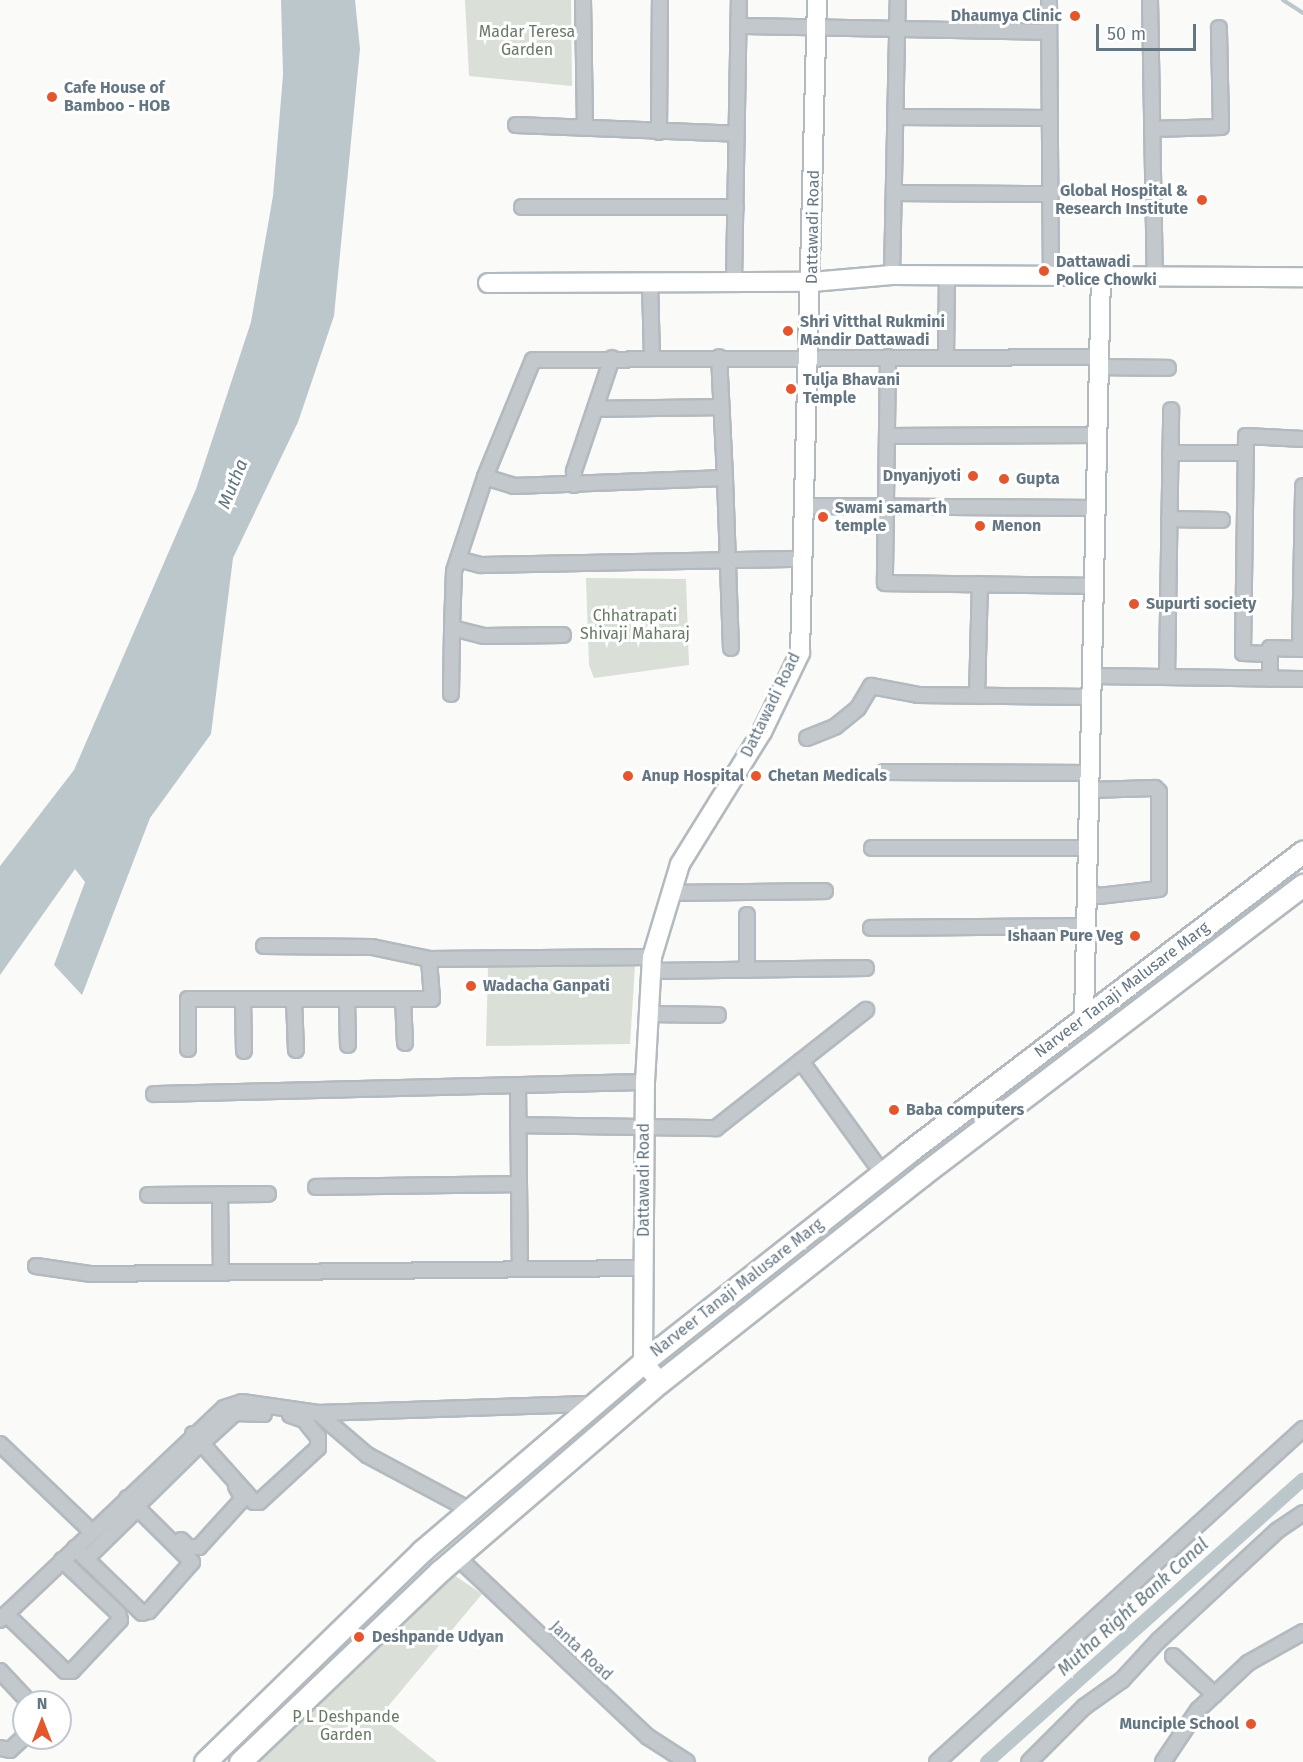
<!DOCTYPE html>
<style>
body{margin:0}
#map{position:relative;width:1303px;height:1762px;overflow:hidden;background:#fafaf8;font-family:"Fira Sans",sans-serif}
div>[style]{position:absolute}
.green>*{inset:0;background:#dadfd7}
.water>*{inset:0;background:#bbc7cb}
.stream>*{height:4px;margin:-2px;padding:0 2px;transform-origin:2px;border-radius:2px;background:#bbc7cb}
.canal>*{height:14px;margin:-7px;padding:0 7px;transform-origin:7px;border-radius:7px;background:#bbc7cb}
.roads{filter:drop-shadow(2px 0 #b3babf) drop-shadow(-2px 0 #b3babf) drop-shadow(0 2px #b3babf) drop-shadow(0 -2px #b3babf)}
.street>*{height:14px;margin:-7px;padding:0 7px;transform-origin:7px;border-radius:7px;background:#c3c8cc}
.secondary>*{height:18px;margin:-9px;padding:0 9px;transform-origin:9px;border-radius:9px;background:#fff}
.primary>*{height:21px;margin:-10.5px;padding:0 10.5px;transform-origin:10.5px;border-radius:10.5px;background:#fff}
.dots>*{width:16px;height:16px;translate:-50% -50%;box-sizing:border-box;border:3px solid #fff;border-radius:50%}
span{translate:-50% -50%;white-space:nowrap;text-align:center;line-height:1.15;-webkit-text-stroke:6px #fff;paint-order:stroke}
.poi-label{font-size:16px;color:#657683;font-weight:700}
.right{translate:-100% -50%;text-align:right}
.left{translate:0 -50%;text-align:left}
.park-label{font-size:16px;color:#687a64}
.street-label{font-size:16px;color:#657683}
.water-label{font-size:18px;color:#60757c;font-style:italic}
.north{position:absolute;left:12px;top:1690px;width:60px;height:60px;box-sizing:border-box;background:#fff;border:2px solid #c1c8cd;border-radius:50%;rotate:0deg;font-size:16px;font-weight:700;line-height:24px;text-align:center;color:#657683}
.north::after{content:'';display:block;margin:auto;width:21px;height:27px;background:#e4572e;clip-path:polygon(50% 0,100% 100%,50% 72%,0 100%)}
.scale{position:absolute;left:1096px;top:24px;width:100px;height:27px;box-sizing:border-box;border:3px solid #657683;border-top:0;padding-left:8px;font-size:18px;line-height:21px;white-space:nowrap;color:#657683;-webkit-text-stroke:4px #fff;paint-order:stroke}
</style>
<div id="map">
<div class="green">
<i style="clip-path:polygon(465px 0,571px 0,572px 86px,469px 76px)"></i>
<i style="clip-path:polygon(586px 578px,686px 579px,689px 665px,594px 678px,589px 665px)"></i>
<i style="clip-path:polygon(635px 965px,630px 1044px,486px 1046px,488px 968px)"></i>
<i style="clip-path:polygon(448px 1571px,482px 1594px,380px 1716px,437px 1762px,259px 1762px)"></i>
</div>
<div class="water">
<i style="clip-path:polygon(281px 0,355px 0,360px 49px,334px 316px,298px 422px,233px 558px,211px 734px,150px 818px,82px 995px,54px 965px,85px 882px,75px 869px,0 975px,0 866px,74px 770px,196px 489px,251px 322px,273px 196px,283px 75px)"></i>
</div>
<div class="stream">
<i style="left:1283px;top:0;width:24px;rotate:33deg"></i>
</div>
<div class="canal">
<i style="left:987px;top:1762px;width:424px;rotate:-41.8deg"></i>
</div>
<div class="roads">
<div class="street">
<i style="left:583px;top:0;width:128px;rotate:89.1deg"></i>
<i style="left:1049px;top:0;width:275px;rotate:89.6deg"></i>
<i style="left:1150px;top:0;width:276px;rotate:89deg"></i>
<i style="left:739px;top:26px;width:310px;rotate:1.1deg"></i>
<i style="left:895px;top:117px;width:155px;rotate:0.4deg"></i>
<i style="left:516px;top:125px;width:221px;rotate:2.3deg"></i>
<i style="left:1152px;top:129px;width:69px;rotate:-1.7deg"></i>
<i style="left:1221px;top:127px;width:99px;rotate:-91.2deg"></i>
<i style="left:659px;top:132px;width:132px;rotate:-89.6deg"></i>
<i style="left:894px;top:193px;width:157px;rotate:0.4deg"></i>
<i style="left:522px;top:207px;width:214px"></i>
<i style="left:892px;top:275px;width:275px;rotate:-88.8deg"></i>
<i style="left:650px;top:282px;width:76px;rotate:88.5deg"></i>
<i style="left:734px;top:282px;width:282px;rotate:-89deg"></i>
<i style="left:888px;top:357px;width:226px;rotate:90.8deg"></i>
<i style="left:885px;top:583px;width:209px;rotate:0.8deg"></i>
<i style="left:946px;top:357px;width:82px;rotate:-89.3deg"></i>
<i style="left:1099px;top:367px;width:69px;rotate:0.8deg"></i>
<i style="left:595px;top:409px;width:124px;rotate:-0.9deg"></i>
<i style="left:887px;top:436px;width:210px;rotate:-0.3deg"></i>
<i style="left:1170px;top:453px;width:69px"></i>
<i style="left:485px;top:477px;width:30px;rotate:17deg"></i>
<i style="left:514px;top:486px;width:211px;rotate:-2.2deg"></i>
<i style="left:725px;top:478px;width:121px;rotate:-92.8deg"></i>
<i style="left:725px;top:478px;width:170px;rotate:88deg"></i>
<i style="left:574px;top:485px;width:14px;rotate:-90deg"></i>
<i style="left:574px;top:471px;width:119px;rotate:-71.4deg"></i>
<i style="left:805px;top:506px;width:291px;rotate:0.4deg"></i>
<i style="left:1169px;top:519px;width:53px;rotate:1.1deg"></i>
<i style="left:458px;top:559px;width:24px;rotate:15deg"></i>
<i style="left:481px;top:565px;width:322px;rotate:-1.1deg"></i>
<i style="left:563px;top:635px;width:79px;rotate:179.3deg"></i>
<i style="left:484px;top:636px;width:33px;rotate:-166deg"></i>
<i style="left:452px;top:628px;width:57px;rotate:-88deg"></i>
<i style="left:454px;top:571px;width:99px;rotate:-71.7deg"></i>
<i style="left:485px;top:477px;width:126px;rotate:-67.7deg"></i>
<i style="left:533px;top:360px;width:566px;rotate:-0.3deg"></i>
<i style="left:1270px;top:654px;width:27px;rotate:-178deg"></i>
<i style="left:1243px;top:653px;width:217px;rotate:-89.2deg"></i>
<i style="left:1246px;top:436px;width:57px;rotate:3deg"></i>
<i style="left:1092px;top:676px;width:209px;rotate:0.8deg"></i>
<i style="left:1167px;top:677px;width:267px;rotate:-89.1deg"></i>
<i style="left:1270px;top:679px;width:31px;rotate:-90deg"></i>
<i style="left:1270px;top:648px;width:30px;rotate:2deg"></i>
<i style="left:1300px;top:649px;width:163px;rotate:-88.9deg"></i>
<i style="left:451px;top:694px;width:66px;rotate:-89.1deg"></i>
<i style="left:977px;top:696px;width:112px;rotate:-88.5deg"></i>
<i style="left:807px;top:738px;width:31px;rotate:-22deg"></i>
<i style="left:836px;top:726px;width:28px;rotate:-39deg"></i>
<i style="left:858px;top:708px;width:26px;rotate:-59deg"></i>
<i style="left:871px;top:686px;width:48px;rotate:10.8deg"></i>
<i style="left:918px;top:695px;width:173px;rotate:0.7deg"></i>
<i style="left:884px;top:772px;width:206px;rotate:0.3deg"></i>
<i style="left:872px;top:848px;width:216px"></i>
<i style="left:1087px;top:891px;width:13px;rotate:23deg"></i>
<i style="left:1099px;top:896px;width:60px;rotate:-6.7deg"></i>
<i style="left:1159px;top:889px;width:97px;rotate:-90deg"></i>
<i style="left:1159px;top:792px;width:6px;rotate:-135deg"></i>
<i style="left:1155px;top:788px;width:66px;rotate:178.3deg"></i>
<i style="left:670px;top:893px;width:155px;rotate:-0.7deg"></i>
<i style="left:871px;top:928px;width:215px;rotate:-0.5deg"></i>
<i style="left:264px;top:946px;width:108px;rotate:0.5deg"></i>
<i style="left:372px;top:947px;width:58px;rotate:11.9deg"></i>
<i style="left:429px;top:959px;width:223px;rotate:-0.5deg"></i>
<i style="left:747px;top:970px;width:55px;rotate:-90deg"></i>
<i style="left:651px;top:971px;width:215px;rotate:-0.8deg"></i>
<i style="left:243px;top:999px;width:52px;rotate:88.9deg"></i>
<i style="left:294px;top:999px;width:51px;rotate:87.8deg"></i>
<i style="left:347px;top:999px;width:46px;rotate:88.8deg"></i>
<i style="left:403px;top:999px;width:44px;rotate:87.4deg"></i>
<i style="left:649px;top:1014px;width:69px;rotate:0.8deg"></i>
<i style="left:188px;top:1049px;width:50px;rotate:-90deg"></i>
<i style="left:188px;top:999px;width:244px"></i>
<i style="left:432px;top:999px;width:40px;rotate:-94.3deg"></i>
<i style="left:801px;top:1061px;width:138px;rotate:54.1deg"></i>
<i style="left:518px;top:1085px;width:184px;rotate:89.4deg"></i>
<i style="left:154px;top:1094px;width:491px;rotate:-1.4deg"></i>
<i style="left:518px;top:1125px;width:198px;rotate:0.9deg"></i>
<i style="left:716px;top:1128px;width:191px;rotate:-38.2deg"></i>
<i style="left:316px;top:1187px;width:203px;rotate:-0.8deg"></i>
<i style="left:220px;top:1194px;width:78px;rotate:89.3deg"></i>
<i style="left:148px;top:1195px;width:120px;rotate:-0.5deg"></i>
<i style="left:36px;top:1266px;width:56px;rotate:8.3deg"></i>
<i style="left:91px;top:1274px;width:552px;rotate:-0.62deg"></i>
<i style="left:318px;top:1413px;width:65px;rotate:40.6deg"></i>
<i style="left:367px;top:1455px;width:119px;rotate:28.1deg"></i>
<i style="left:193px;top:1434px;width:91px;rotate:48.1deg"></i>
<i style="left:254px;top:1502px;width:5px"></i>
<i style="left:259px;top:1502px;width:80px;rotate:-42.5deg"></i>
<i style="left:318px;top:1448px;width:11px;rotate:-90deg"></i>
<i style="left:318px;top:1437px;width:22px;rotate:-129deg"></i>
<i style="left:304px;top:1420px;width:15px;rotate:-160deg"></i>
<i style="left:202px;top:1443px;width:45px;rotate:-42.3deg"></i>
<i style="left:235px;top:1413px;width:29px;rotate:2deg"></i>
<i style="left:0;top:1444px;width:127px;rotate:43.7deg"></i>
<i style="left:142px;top:1501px;width:80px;rotate:-44.5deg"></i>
<i style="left:181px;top:1540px;width:10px;rotate:45deg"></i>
<i style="left:188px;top:1547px;width:11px"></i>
<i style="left:199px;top:1547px;width:61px;rotate:-47.7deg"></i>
<i style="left:240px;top:1502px;width:5px;rotate:-68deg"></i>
<i style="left:242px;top:1497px;width:13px;rotate:-119deg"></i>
<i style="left:75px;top:1548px;width:93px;rotate:44.1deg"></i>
<i style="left:142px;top:1613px;width:7px;rotate:-16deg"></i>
<i style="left:149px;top:1611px;width:65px;rotate:-48.7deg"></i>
<i style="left:192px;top:1562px;width:91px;rotate:-135.4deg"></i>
<i style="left:457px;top:1557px;width:262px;rotate:43.3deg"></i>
<i style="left:648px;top:1737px;width:46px;rotate:32.7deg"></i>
<i style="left:86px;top:1559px;width:73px;rotate:-44.4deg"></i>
<i style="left:6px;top:1614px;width:82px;rotate:44deg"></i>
<i style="left:65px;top:1671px;width:7px"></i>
<i style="left:72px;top:1671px;width:70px;rotate:-46.7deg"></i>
<i style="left:120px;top:1620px;width:7px;rotate:-106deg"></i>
<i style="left:118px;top:1613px;width:77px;rotate:-136.6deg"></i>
<i style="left:0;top:1620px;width:308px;rotate:-43.4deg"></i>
<i style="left:224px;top:1408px;width:19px;rotate:-18deg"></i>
<i style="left:242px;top:1402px;width:77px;rotate:8.2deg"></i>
<i style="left:318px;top:1413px;width:277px;rotate:-1.9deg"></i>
<i style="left:1173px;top:1656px;width:57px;rotate:42.9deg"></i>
<i style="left:0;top:1671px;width:42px;rotate:46.9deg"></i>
<i style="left:0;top:1748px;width:10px;rotate:11deg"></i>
<i style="left:10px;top:1750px;width:19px;rotate:-43deg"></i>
<i style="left:937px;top:1762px;width:495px;rotate:-42.3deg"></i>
<i style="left:1029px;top:1762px;width:78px;rotate:-45deg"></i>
<i style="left:1084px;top:1707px;width:47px;rotate:-35.4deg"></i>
<i style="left:1122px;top:1680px;width:53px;rotate:-47.3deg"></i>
<i style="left:1158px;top:1641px;width:163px;rotate:-42.8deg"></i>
<i style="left:1278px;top:1530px;width:30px;rotate:-34deg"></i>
<i style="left:1163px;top:1762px;width:63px;rotate:-56.1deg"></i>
<i style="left:1198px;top:1710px;width:69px;rotate:-43.2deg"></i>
<i style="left:1248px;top:1663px;width:63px;rotate:-29.4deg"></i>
</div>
<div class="secondary">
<i style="left:488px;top:283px;width:324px;rotate:-0.2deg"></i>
<i style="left:812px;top:282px;width:80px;rotate:-5deg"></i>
<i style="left:892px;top:275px;width:411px;rotate:0.3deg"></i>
<i style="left:1084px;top:1018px;width:743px;rotate:-88.69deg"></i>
<i style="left:660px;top:1382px;width:26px;rotate:-130deg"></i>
<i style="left:643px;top:1362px;width:280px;rotate:-89.6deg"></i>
<i style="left:645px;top:1082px;width:125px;rotate:-86.8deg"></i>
<i style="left:652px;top:957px;width:97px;rotate:-73.2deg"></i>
<i style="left:680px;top:864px;width:155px;rotate:-58.2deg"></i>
<i style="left:762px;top:732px;width:88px;rotate:-64.3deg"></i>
<i style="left:800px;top:653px;width:653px;rotate:-88.51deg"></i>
</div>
<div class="primary">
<i style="left:205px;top:1762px;width:303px;rotate:-44.2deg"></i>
<i style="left:422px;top:1551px;width:291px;rotate:-40.5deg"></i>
<i style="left:643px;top:1362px;width:335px;rotate:-38.3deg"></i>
<i style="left:906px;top:1154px;width:499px;rotate:-37.3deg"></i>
<i style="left:240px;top:1762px;width:277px;rotate:-43.7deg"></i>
<i style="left:440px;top:1571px;width:290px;rotate:-40.7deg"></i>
<i style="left:660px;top:1382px;width:334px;rotate:-38.3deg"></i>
<i style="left:922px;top:1175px;width:479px;rotate:-37.3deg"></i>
</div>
</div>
<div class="dots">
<i style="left:1075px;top:16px;background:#e4572e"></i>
<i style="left:52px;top:97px;background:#e4572e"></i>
<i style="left:1202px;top:200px;background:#e4572e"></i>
<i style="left:1044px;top:271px;background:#e4572e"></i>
<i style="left:788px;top:331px;background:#e4572e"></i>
<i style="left:791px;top:389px;background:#e4572e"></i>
<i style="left:973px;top:476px;background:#e4572e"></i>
<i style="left:1004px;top:479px;background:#e4572e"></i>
<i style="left:823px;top:517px;background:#e4572e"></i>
<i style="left:980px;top:526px;background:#e4572e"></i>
<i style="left:1134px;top:604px;background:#e4572e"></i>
<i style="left:628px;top:776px;background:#e4572e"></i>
<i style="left:756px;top:776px;background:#e4572e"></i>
<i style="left:1135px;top:936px;background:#e4572e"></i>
<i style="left:471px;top:986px;background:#e4572e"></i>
<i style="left:894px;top:1110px;background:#e4572e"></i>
<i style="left:359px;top:1637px;background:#e4572e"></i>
<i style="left:1251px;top:1724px;background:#e4572e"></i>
</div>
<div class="poi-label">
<span class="right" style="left:1062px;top:16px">Dhaumya Clinic</span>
<span class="left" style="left:64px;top:97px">Cafe House of<br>Bamboo - HOB</span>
<span class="right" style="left:1188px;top:200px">Global Hospital &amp;<br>Research Institute</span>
<span class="left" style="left:1056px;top:271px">Dattawadi<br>Police Chowki</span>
<span class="left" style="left:800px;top:331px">Shri Vitthal Rukmini<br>Mandir Dattawadi</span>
<span class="left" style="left:803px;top:389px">Tulja Bhavani<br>Temple</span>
<span class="right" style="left:961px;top:476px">Dnyanjyoti</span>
<span class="left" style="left:1016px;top:479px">Gupta</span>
<span class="left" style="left:835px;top:517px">Swami samarth<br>temple</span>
<span class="left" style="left:992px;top:526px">Menon</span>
<span class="left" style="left:1146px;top:604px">Supurti society</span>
<span class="left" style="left:642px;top:776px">Anup Hospital</span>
<span class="left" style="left:768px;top:776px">Chetan Medicals</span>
<span class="right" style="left:1123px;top:936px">Ishaan Pure Veg</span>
<span class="left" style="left:483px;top:986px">Wadacha Ganpati</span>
<span class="left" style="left:906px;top:1110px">Baba computers</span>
<span class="left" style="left:372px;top:1637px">Deshpande Udyan</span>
<span class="right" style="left:1239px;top:1724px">Munciple School</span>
</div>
<div class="park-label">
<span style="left:527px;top:41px">Madar Teresa<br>Garden</span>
<span style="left:635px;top:625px">Chhatrapati<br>Shivaji Maharaj</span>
<span style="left:346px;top:1726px">P L Deshpande<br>Garden</span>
</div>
<div class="street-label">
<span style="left:813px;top:227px;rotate:-89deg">Dattawadi Road</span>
<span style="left:771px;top:705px;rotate:-64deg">Dattawadi Road</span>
<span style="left:1122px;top:990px;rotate:-37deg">Narveer Tanaji Malusare Marg</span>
<span style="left:644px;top:1180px;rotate:-90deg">Dattawadi Road</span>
<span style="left:737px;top:1288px;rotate:-38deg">Narveer Tanaji Malusare Marg</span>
<span style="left:581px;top:1651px;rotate:43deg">Janta Road</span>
</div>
<div class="water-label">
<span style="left:233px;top:484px;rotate:-68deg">Mutha</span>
<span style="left:1133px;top:1607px;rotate:-42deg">Mutha Right Bank Canal</span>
</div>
<div class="north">N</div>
<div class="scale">50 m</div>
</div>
